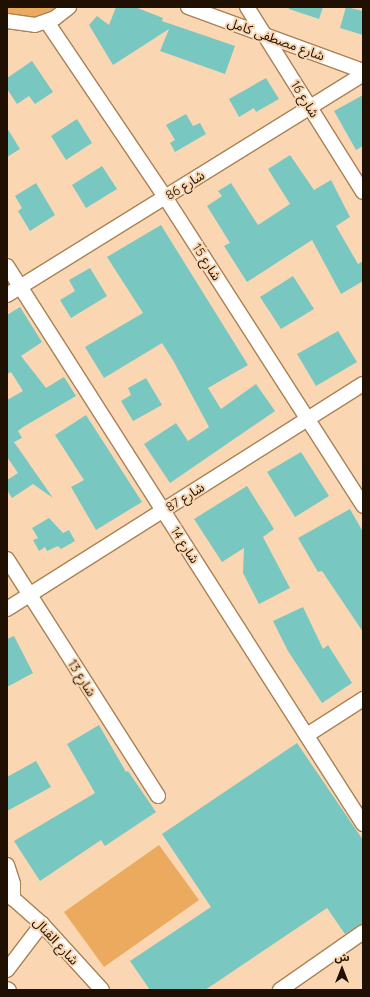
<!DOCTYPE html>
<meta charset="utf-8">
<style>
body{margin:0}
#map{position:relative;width:370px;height:997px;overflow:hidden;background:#fad7b2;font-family:Quicksand,"Noto Sans Arabic",sans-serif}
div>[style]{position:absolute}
.green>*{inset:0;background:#ebaa5d}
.building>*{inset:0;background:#79c7c1}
.roads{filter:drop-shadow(1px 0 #a98255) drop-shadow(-1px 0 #a98255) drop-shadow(0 1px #a98255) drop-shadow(0 -1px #a98255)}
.street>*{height:14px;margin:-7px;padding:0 7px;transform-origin:7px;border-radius:7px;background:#fff}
span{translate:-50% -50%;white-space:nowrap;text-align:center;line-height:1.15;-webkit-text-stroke:4px #fad7b2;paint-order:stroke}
.street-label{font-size:13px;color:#1f1001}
.frame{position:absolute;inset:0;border:8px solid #1f1001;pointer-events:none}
.north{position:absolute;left:322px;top:949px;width:40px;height:40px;-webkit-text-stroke:3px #fad7b2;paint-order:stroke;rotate:0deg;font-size:11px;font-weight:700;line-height:16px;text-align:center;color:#1f1001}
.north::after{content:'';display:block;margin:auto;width:14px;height:18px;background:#1f1001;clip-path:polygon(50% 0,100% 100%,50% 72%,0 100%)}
</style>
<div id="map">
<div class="green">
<i style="clip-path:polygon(7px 7px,60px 7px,32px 19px,7px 15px)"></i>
<i style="clip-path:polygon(159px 845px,199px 900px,104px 967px,64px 912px)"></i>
</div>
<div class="building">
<i style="clip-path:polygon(116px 7px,135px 7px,163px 18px,162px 21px,235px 46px,225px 74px,160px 51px,169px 29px,113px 65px,89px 25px,97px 16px,109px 25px)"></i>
<i style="clip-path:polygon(289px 7px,323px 7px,319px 19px,289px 9px)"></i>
<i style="clip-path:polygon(346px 7px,363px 11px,363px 35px,340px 28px)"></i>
<i style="clip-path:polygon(32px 61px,53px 92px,35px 104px,29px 96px,17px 104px,7px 89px,7px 78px)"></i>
<i style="clip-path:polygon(266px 78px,279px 99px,256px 112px,254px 108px,239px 117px,229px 99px)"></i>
<i style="clip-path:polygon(363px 95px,363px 146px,356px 150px,334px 111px)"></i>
<i style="clip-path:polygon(186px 114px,193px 126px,200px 123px,206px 134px,175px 152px,170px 143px,175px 140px,166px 125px)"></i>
<i style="clip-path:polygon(77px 119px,92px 143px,66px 160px,51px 136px)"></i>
<i style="clip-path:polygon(7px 128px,20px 149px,7px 157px)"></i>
<i style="clip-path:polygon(290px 155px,314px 190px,331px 180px,350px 217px,336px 226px,358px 264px,363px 261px,363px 281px,341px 294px,312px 240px,247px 282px,224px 246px,230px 243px,207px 206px,222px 196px,218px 191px,231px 183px,258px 225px,290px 204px,268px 169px)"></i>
<i style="clip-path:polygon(102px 166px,117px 189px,86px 208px,72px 185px)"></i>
<i style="clip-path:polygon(36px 183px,55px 215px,30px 231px,18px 211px,22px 208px,15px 196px)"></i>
<i style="clip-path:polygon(161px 225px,248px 365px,208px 388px,221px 409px,256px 384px,275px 411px,170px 483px,144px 444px,176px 423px,188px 441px,209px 427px,174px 362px,162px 343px,104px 378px,85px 347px,143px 313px,107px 257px)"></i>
<i style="clip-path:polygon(90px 268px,107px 296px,71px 318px,60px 300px,75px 291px,69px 280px)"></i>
<i style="clip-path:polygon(293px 276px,314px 309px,281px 329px,260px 297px)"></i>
<i style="clip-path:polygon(20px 307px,42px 342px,21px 356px,46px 388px,64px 377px,76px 396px,23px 427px,18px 431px,22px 438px,14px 442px,53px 498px,33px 484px,12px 498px,7px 490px,7px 480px,18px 473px,7px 457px,7px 400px,23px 391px,11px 372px,7px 374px,7px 315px)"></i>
<i style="clip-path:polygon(338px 331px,357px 362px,316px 386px,297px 354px)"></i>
<i style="clip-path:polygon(146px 378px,162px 405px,133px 421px,121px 401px,131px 395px,128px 388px)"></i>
<i style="clip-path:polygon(86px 415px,142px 502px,96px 530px,71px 487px,84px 480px,55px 435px)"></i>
<i style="clip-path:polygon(301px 452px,329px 496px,295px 517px,267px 472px)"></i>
<i style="clip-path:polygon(247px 486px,274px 529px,263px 537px,290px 588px,259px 604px,243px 573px,244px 548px,222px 562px,194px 519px)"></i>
<i style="clip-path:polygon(350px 509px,363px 532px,363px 632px,322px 571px,318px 572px,298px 538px)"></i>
<i style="clip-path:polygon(49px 518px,63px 533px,69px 530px,75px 541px,61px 549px,58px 546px,47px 551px,45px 547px,39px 551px,33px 540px,38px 538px,32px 528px)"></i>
<i style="clip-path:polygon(303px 607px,323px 649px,328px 645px,352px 683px,322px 703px,288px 651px,273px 621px)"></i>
<i style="clip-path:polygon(14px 636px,33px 673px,7px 687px,7px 639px)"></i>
<i style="clip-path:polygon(99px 725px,126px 772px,128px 771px,156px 812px,105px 846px,101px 840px,40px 881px,14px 841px,95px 793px,67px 744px)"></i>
<i style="clip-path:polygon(297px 743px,363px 840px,363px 923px,345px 934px,327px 908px,205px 990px,150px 990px,130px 961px,211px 907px,162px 834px)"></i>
<i style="clip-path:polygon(36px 761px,51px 787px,7px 811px,7px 777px)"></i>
</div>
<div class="roads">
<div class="street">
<i style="left:188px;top:7px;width:186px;rotate:20.1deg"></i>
<i style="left:247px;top:7px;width:218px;rotate:57.9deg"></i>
<i style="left:7px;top:21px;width:28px;rotate:8deg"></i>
<i style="left:35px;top:25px;width:21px;rotate:-19deg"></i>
<i style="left:55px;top:18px;width:18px;rotate:-38deg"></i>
<i style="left:47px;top:22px;width:211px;rotate:56deg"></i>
<i style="left:165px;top:197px;width:367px;rotate:57.3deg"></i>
<i style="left:7px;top:266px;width:662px;rotate:57.46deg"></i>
<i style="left:7px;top:295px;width:419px;rotate:-31.8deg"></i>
<i style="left:7px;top:559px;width:281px;rotate:57.5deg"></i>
<i style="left:7px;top:609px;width:421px;rotate:-32.3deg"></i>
<i style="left:307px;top:735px;width:67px;rotate:-32.7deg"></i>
<i style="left:7px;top:865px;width:20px;rotate:72deg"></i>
<i style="left:13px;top:884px;width:15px;rotate:90deg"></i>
<i style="left:7px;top:893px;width:47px;rotate:41.5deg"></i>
<i style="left:42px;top:924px;width:89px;rotate:47.7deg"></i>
<i style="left:7px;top:970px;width:58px;rotate:-52.7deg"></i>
<i style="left:7px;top:989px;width:2px;rotate:27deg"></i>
<i style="left:280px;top:990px;width:101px;rotate:-34.9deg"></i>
</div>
</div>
<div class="street-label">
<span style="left:276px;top:39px;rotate:20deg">شارع مصطفى كامل</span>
<span style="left:305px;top:99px;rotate:58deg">شارع 16</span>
<span style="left:185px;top:185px;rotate:-32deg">شارع 86</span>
<span style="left:207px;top:262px;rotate:57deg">شارع 15</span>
<span style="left:185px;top:497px;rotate:-32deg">شارع 87</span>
<span style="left:185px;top:545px;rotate:57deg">شارع 14</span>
<span style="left:82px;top:678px;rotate:58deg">شارع 13</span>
<span style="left:56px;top:941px;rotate:47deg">شارع القنال</span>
</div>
<div class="frame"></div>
<div class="north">ش</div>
</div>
